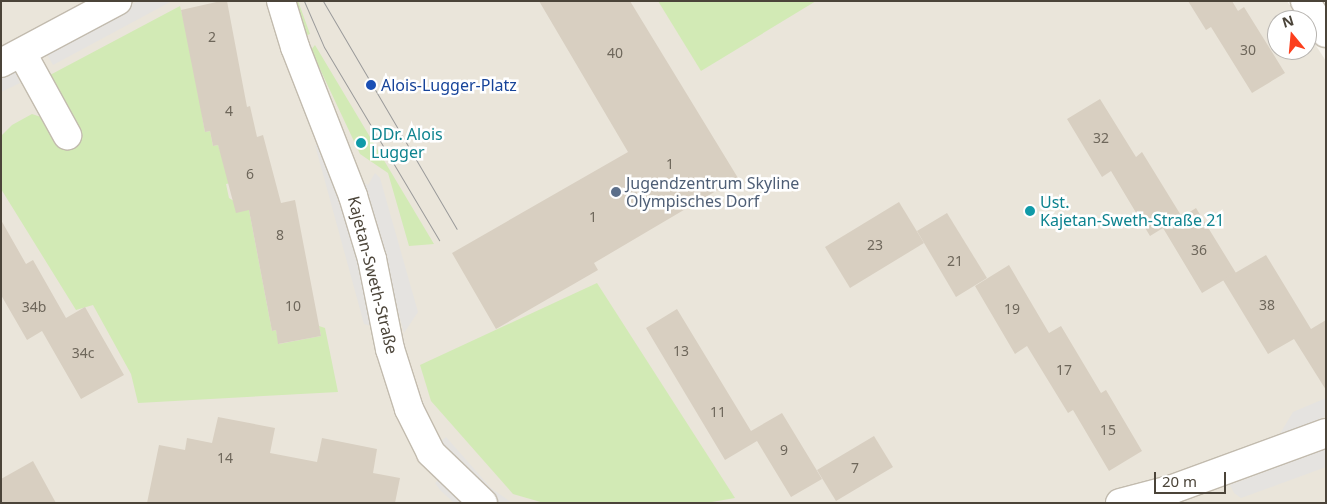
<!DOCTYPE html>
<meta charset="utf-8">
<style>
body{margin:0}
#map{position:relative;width:1327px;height:504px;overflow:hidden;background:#f6f3ec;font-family:"Noto Sans",sans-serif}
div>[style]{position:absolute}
.residential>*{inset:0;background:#eae5da}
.green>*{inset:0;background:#d2eab5}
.parking>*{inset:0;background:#e5e3e0}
.building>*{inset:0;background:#d8cfc1}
.roads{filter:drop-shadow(1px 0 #c2bbae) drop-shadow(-1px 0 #c2bbae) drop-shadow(0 1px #c2bbae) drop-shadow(0 -1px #c2bbae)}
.minor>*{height:28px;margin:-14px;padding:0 14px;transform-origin:14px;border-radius:14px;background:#fff}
.tram>*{height:1px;margin:-0.5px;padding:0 0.5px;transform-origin:0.5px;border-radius:0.5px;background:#9a9a9a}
.dots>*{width:14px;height:14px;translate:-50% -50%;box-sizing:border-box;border:2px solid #fff;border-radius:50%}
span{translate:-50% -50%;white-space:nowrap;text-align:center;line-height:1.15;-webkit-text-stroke:5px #fff;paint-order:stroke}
.number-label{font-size:14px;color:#6e675b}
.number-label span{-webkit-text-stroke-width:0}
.transit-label{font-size:16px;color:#164399}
.left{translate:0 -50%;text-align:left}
.culture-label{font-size:16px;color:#0d838f}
.service-label{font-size:16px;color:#4e5e75}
.street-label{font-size:16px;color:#4b4439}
.frame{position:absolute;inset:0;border:2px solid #4b4439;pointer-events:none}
.north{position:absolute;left:1267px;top:10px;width:50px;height:50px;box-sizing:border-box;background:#fff;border:1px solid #b7b4b0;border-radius:50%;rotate:343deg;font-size:14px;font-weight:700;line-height:20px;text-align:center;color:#4b4439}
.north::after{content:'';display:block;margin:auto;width:18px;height:22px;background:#fc3f1d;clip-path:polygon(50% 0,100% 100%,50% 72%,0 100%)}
.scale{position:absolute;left:1154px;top:472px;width:72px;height:22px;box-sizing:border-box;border:2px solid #4b4439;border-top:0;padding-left:6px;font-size:15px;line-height:18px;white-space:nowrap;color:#4b4439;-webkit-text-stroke:4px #fff;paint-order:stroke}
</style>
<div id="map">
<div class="residential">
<i style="clip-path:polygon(1px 1px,1287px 1px,1299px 20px,1277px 20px,1277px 50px,1307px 50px,1307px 32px,1326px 61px,1326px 503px,1px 503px)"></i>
</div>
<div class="green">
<i style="clip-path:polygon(289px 1px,298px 1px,310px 34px,300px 38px)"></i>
<i style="clip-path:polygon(658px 1px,816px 1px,701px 71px)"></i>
<i style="clip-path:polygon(180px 6px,207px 115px,202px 116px,205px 132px,210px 131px,213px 146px,218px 145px,231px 183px,226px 184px,229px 198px,249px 210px,272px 331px,276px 330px,279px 344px,321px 336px,319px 326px,325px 328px,338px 392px,138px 403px,131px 374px,93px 305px,76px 310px,1px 189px,1px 136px,12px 125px,32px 114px,41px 117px,56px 145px,81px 130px,50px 75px)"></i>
<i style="clip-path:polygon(315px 45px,434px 244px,409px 246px,388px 173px,360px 154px,311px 50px)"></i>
<i style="clip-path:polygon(597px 283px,735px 498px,706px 503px,544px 503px,513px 494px,431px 401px,420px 365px)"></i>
</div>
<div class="parking">
<i style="clip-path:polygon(138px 1px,172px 1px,53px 65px,45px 51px)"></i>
<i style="clip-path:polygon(13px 68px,20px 83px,1px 92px,1px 74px)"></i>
<i style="clip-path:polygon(315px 145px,331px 148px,382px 329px,364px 324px)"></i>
<i style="clip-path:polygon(375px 173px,380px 178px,418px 312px,404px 333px,362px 182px,368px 185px)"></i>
<i style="clip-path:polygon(1326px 398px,1326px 416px,1278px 437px,1293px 412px)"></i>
<i style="clip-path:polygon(446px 437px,491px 488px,512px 503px,500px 503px,484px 490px,439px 443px)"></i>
<i style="clip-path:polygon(1326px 449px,1326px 467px,1241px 498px,1234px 493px,1230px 485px)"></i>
<i style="clip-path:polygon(440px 478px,466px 503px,454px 503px,440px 490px,435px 483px)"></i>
</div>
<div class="building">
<i style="clip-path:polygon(221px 1px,227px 1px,247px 107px,250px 106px,257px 137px,263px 135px,281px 203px,295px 200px,321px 336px,278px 344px,276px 330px,272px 331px,249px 210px,236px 213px,218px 145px,213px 146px,210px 131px,205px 132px,181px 10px)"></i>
<i style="clip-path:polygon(539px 1px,630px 1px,738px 178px,594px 263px,598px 270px,496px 329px,452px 253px,628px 152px)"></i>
<i style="clip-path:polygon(1188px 1px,1232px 1px,1238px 11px,1244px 7px,1285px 73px,1252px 93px,1211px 27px,1206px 30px)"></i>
<i style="clip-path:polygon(1100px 99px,1136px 157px,1142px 152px,1182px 217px,1196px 208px,1236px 273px,1202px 293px,1163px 228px,1150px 236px,1111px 171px,1102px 177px,1067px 119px)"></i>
<i style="clip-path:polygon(899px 202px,924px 243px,850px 288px,825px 247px)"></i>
<i style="clip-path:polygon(947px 213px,987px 278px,956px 297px,917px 231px)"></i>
<i style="clip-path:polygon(1px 220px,26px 264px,33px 260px,66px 318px,85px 307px,124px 375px,81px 399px,42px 331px,27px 340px,1px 295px)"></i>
<i style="clip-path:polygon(1266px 255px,1311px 329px,1326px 320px,1326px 390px,1294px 339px,1268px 354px,1223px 280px)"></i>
<i style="clip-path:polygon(1009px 265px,1049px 333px,1061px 326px,1101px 393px,1106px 390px,1142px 451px,1109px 471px,1073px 410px,1068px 413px,1027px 346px,1015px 354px,975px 286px)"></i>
<i style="clip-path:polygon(677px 309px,751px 431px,782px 413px,822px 479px,791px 497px,757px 441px,725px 460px,646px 328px)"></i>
<i style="clip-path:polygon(218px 417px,275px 428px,270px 453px,317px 462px,322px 438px,377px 449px,373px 473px,400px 478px,395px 503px,147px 503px,159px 445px,185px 450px,187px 438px,212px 443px)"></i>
<i style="clip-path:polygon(874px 436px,893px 467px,836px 501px,817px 470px)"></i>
<i style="clip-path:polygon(33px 461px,56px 503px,1px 503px,1px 479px)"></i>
</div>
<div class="roads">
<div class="minor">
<i style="left:281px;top:1px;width:48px;rotate:73.1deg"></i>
<i style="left:295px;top:47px;width:160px;rotate:68.7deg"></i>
<i style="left:353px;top:196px;width:66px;rotate:73.2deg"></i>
<i style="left:372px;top:259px;width:92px;rotate:78.7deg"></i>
<i style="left:390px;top:349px;width:63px;rotate:72.4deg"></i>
<i style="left:409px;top:409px;width:49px;rotate:63.4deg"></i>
<i style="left:431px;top:453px;width:72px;rotate:43.9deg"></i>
<i style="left:1305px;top:1px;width:38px;rotate:57deg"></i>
<i style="left:22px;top:53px;width:94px;rotate:61.2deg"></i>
<i style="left:1px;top:63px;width:132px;rotate:-28.1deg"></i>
<i style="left:1120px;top:503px;width:55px;rotate:-14.8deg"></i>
<i style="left:1173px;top:489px;width:163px;rotate:-20.1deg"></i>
</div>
</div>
<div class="tram">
<i style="left:304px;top:1px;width:50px;rotate:66.5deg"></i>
<i style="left:324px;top:47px;width:225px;rotate:59.2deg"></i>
<i style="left:323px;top:1px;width:264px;rotate:59.6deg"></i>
</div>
<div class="dots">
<i style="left:371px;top:85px;background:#1a4fb4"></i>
<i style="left:361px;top:143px;background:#0f9aa8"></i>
<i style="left:616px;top:192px;background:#5c6f8a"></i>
<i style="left:1030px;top:211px;background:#0f9aa8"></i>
</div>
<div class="number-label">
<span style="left:212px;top:37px">2</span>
<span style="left:1248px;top:50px">30</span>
<span style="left:615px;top:53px">40</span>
<span style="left:229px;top:111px">4</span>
<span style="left:1101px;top:138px">32</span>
<span style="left:670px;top:164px">1</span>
<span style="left:250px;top:174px">6</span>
<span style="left:593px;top:217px">1</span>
<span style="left:280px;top:235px">8</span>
<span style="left:875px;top:245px">23</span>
<span style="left:1199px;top:250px">36</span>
<span style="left:955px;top:261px">21</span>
<span style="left:1267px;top:305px">38</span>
<span style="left:293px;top:306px">10</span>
<span style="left:34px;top:307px">34b</span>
<span style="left:1012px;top:309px">19</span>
<span style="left:681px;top:351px">13</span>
<span style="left:83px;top:353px">34c</span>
<span style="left:1064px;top:370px">17</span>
<span style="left:718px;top:412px">11</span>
<span style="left:1108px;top:430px">15</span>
<span style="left:784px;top:450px">9</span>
<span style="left:225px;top:458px">14</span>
<span style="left:855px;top:468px">7</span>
</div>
<div class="transit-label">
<span class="left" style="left:381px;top:85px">Alois-Lugger-Platz</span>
</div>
<div class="culture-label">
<span class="left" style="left:371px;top:143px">DDr. Alois<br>Lugger</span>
<span class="left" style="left:1040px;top:211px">Ust.<br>Kajetan-Sweth-Straße 21</span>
</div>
<div class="service-label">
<span class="left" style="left:626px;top:192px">Jugendzentrum Skyline<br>Olympisches Dorf</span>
</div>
<div class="street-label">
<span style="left:373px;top:275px;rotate:76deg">Kajetan-Sweth-Straße</span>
</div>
<div class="frame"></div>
<div class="north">N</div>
<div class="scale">20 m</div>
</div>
